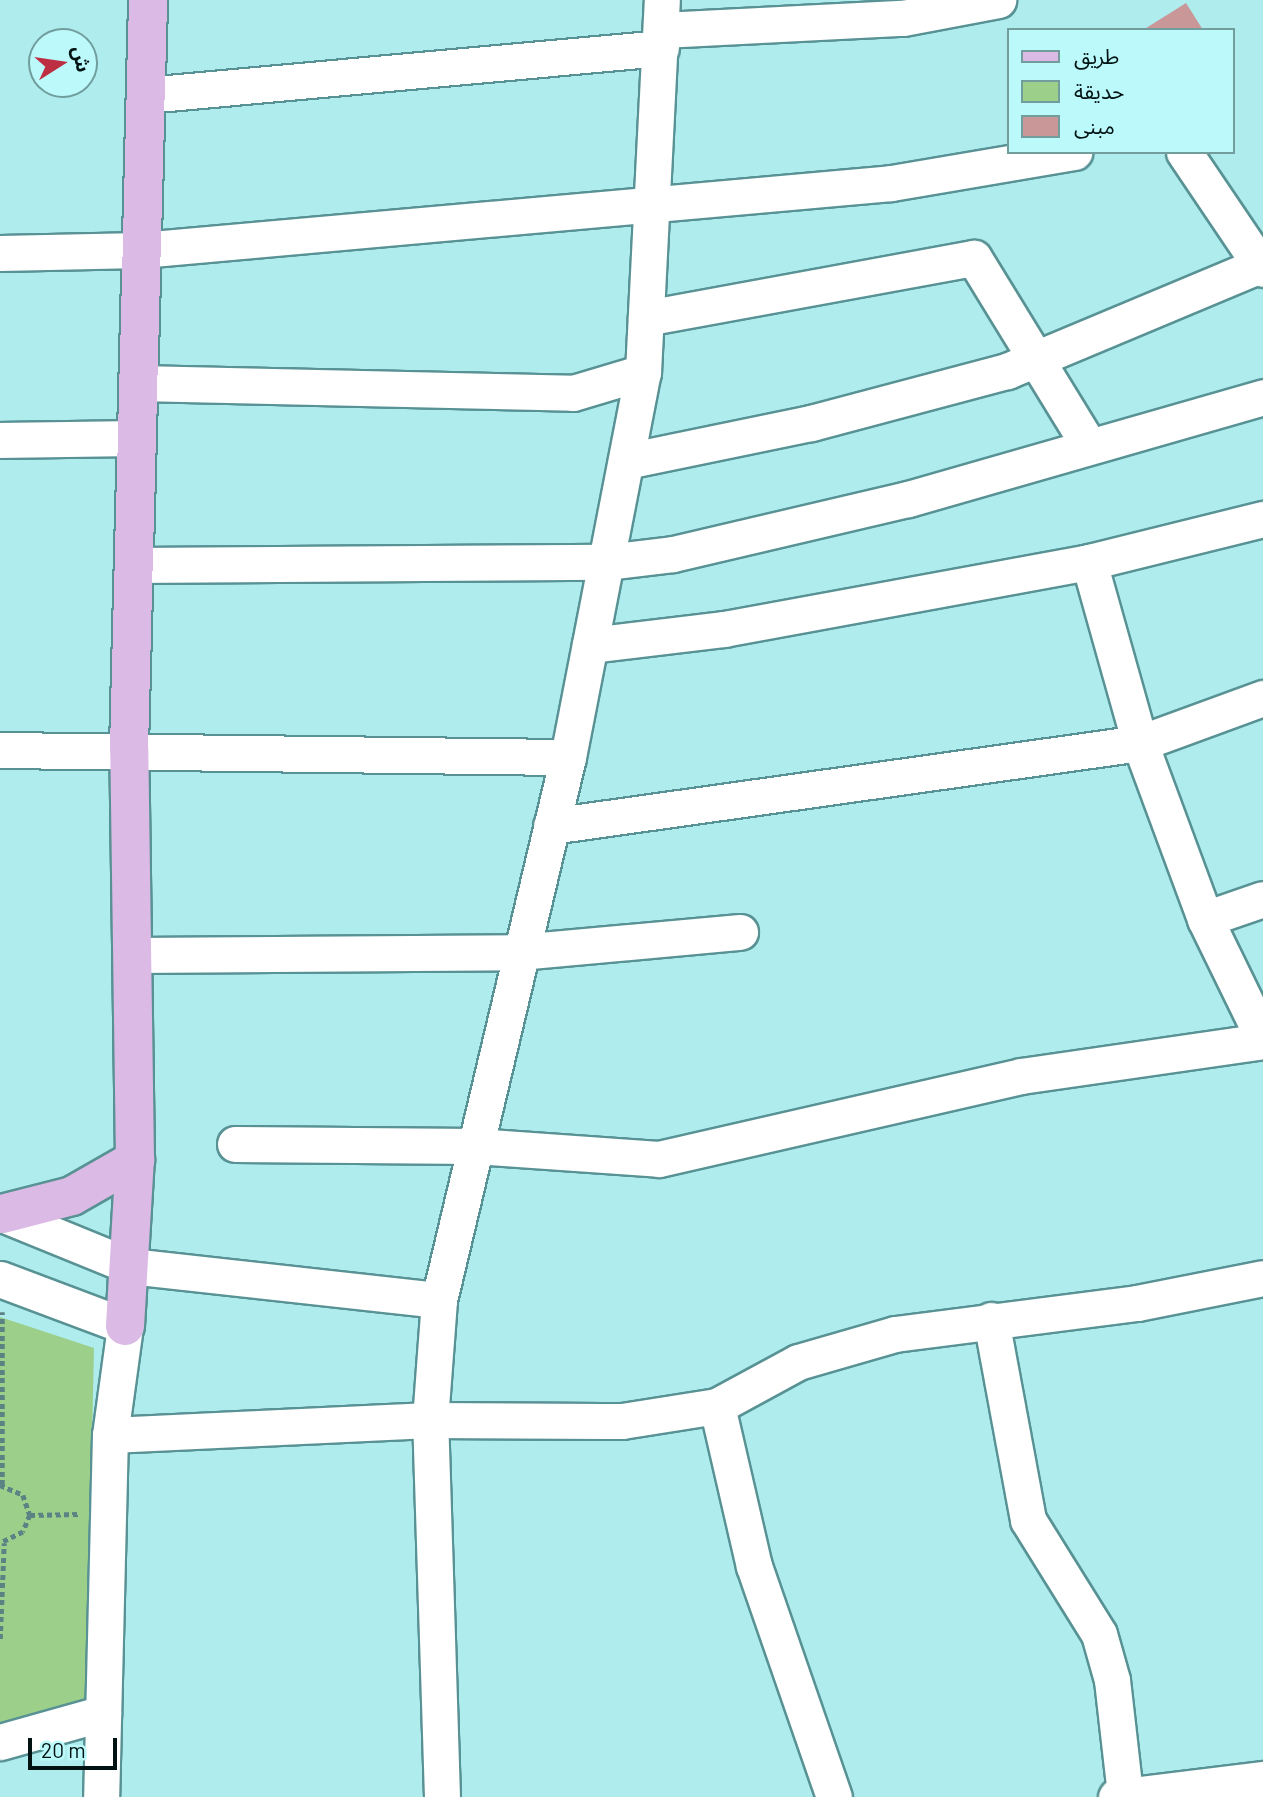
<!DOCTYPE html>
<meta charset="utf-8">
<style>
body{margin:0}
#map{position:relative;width:1263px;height:1797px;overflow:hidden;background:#afeced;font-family:Barlow,"Noto Sans Arabic",sans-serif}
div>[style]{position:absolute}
.green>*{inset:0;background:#9bcf8a}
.building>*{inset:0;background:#ca9798}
.path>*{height:4.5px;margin-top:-2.25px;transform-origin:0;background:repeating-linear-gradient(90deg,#5b8384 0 5px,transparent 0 8.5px)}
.roads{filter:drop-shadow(2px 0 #589294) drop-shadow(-2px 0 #589294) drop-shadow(0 2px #589294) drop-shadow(0 -2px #589294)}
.minor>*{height:35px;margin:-17.5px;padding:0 17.5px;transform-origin:17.5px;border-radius:17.5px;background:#fff}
.major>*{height:38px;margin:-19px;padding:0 19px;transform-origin:19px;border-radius:19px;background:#dbbae5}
span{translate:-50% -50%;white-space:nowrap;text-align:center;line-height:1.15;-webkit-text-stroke:5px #bcf9fa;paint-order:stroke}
.legend{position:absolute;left:1007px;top:28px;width:228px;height:126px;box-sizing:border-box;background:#bcf9fa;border:2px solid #719d9d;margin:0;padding:9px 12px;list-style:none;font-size:21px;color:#001212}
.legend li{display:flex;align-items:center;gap:14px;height:35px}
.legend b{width:35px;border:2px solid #719d9d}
.north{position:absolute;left:28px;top:28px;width:70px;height:70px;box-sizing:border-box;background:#bcf9fa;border:2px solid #719d9d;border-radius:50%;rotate:78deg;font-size:19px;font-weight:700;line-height:28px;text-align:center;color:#001212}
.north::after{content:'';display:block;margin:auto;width:24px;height:32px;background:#be2e43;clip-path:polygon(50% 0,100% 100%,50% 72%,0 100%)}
.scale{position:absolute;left:28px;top:1738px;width:89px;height:32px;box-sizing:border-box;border:4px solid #001212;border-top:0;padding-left:9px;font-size:21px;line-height:24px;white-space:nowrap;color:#001212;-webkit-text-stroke:5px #bcf9fa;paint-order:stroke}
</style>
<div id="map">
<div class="green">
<i style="clip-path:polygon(0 1317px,94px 1348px,86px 1705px,0 1729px)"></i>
</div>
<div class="building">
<i style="clip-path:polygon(1186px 3px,1203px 30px,1143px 30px)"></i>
</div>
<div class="path">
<i style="left:0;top:1485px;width:25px;rotate:23deg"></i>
<i style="left:23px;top:1495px;width:21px;rotate:71deg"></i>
<i style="left:30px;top:1515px;width:18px;rotate:112deg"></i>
<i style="left:23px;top:1532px;width:25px;rotate:154deg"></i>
<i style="left:2px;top:1485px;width:173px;rotate:-90deg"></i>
<i style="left:30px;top:1515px;width:48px;rotate:-1.2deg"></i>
<i style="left:0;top:1639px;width:96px;rotate:-87.6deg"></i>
</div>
<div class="roads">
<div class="minor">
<i style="left:662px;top:30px;width:241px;rotate:-2.9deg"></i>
<i style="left:903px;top:18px;width:97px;rotate:-10.7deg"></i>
<i style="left:146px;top:95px;width:517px;rotate:-5.21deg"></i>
<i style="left:1184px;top:152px;width:141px;rotate:56deg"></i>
<i style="left:0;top:253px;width:141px;rotate:-1.2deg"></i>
<i style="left:141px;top:250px;width:753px;rotate:-5.1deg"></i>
<i style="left:891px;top:183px;width:186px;rotate:-9.6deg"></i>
<i style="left:646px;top:318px;width:333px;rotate:-10.4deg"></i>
<i style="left:974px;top:258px;width:220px;rotate:58.5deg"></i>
<i style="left:138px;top:383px;width:435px;rotate:1.3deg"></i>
<i style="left:573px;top:393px;width:73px;rotate:-16.7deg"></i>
<i style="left:0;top:440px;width:137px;rotate:-0.8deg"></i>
<i style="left:626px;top:461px;width:189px;rotate:-11.6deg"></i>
<i style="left:811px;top:423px;width:203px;rotate:-14.9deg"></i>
<i style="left:1007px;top:371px;width:274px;rotate:-22.7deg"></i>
<i style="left:1089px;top:562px;width:188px;rotate:74.3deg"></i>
<i style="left:1140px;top:743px;width:188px;rotate:69.7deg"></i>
<i style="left:1205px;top:919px;width:132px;rotate:64deg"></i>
<i style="left:133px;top:565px;width:473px;rotate:-0.4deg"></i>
<i style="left:606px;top:562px;width:67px;rotate:-6.8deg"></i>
<i style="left:673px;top:554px;width:241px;rotate:-13.2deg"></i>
<i style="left:908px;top:499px;width:369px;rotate:-16deg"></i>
<i style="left:590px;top:645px;width:135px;rotate:-6.8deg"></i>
<i style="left:724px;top:629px;width:371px;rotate:-10.4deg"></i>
<i style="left:1089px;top:562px;width:179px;rotate:-13.9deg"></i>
<i style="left:0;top:750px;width:568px;rotate:0.71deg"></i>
<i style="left:551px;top:826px;width:595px;rotate:-8.02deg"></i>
<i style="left:1140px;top:743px;width:131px;rotate:-20.1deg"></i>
<i style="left:1205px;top:919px;width:61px;rotate:-19deg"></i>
<i style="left:134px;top:955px;width:385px;rotate:-0.4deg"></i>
<i style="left:519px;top:952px;width:222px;rotate:-5.2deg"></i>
<i style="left:235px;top:1144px;width:240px;rotate:0.5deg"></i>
<i style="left:475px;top:1146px;width:184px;rotate:4deg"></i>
<i style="left:659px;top:1159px;width:371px;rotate:-12.9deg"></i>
<i style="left:1021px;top:1076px;width:245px;rotate:-8.2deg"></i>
<i style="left:0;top:1213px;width:140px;rotate:22.2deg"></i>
<i style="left:130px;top:1266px;width:311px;rotate:6.3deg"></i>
<i style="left:0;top:1279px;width:134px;rotate:20.6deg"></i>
<i style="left:125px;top:1326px;width:110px;rotate:97.8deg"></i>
<i style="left:110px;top:1435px;width:362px;rotate:91.4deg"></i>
<i style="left:991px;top:1320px;width:203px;rotate:79.5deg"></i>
<i style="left:1028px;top:1520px;width:134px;rotate:58.1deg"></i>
<i style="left:1099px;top:1634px;width:48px;rotate:74.2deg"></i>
<i style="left:1112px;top:1680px;width:115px;rotate:83.5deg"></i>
<i style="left:717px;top:1406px;width:164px;rotate:77deg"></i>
<i style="left:754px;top:1566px;width:244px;rotate:70.9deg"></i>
<i style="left:110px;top:1435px;width:320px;rotate:-2.7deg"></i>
<i style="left:430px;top:1420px;width:192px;rotate:0.3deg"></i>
<i style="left:622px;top:1421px;width:96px;rotate:-9deg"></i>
<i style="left:717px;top:1406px;width:92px;rotate:-28.5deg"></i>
<i style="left:798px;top:1362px;width:101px;rotate:-16.1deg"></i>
<i style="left:895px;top:1334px;width:244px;rotate:-7.3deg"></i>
<i style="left:1137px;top:1303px;width:128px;rotate:-11.2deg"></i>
<i style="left:0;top:1742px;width:107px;rotate:-15.7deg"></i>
<i style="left:442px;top:1797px;width:377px;rotate:-91.8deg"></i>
<i style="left:430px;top:1420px;width:120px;rotate:-85.7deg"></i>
<i style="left:439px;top:1300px;width:558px;rotate:-76.64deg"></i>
<i style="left:568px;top:757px;width:392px;rotate:-79deg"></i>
<i style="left:643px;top:372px;width:372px;rotate:-87.1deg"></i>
<i style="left:1116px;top:1797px;width:148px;rotate:-7deg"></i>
</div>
<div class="major">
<i style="left:2px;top:1214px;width:72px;rotate:-14.4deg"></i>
<i style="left:72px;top:1196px;width:73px;rotate:-29.7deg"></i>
<i style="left:125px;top:1326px;width:166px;rotate:-86.6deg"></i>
<i style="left:135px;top:1160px;width:412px;rotate:-90.8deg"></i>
<i style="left:129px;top:748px;width:748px;rotate:-88.54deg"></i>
</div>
</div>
<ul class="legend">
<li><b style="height:9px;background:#dbbae5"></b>طريق</li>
<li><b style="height:19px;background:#9bcf8a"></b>حديقة</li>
<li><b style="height:19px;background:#ca9798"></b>مبنى</li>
</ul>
<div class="north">ش</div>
<div class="scale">20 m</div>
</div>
